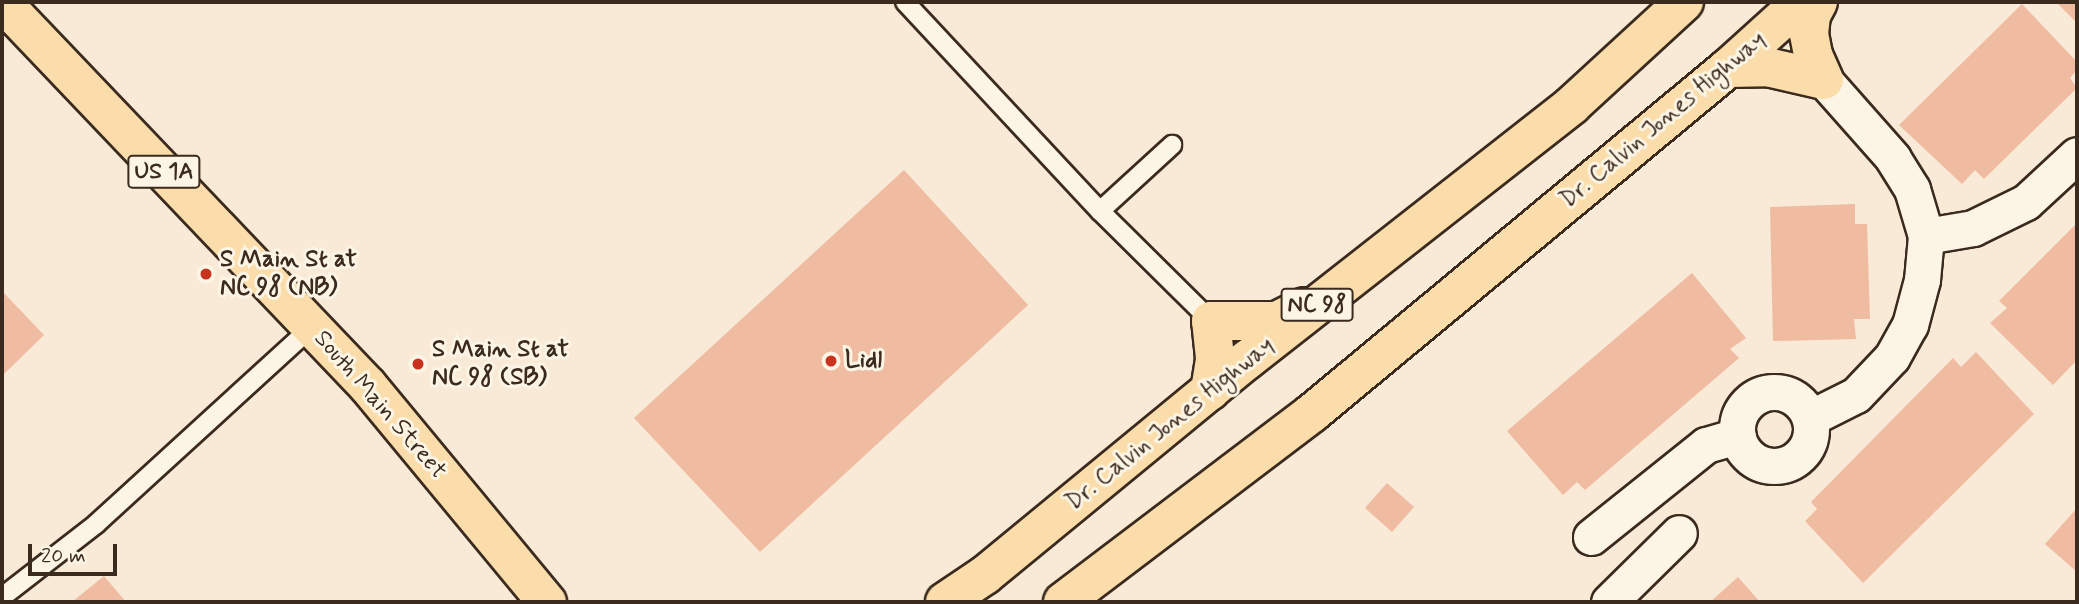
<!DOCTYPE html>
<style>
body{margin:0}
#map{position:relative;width:2079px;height:604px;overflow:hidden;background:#f9e9d7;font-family:Mynerve,sans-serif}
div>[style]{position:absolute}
.building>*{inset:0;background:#efbba1}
.roads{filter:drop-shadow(2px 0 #3b2a1e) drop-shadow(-2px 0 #3b2a1e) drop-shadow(0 2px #3b2a1e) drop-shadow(0 -2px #3b2a1e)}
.service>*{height:18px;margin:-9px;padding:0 9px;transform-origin:9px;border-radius:9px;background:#fcf5e5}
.minor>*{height:35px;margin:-17.5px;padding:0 17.5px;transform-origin:17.5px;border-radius:17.5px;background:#fcf5e5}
.minor>.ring{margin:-17.5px;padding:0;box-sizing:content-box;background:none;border:35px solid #fcf5e5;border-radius:50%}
.primary>*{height:38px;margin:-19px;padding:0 19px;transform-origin:19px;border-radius:19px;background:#faddab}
.trunk>*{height:38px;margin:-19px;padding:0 19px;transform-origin:19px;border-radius:19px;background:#faddab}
.dots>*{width:19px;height:19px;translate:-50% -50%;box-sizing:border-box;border:4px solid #fcf5e5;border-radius:50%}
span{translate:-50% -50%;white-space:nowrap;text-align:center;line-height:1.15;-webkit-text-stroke:6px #fcf5e5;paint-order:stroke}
.shield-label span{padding:2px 5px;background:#fcf5e5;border:2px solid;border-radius:5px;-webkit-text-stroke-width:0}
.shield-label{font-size:23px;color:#3b2a1e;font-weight:700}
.street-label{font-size:24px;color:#3b2a1e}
.poi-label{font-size:24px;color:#3b2a1e;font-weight:700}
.left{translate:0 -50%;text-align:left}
.frame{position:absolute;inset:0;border:4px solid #3b2a1e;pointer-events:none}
.scale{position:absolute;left:28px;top:544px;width:89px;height:32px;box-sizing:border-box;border:4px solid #3b2a1e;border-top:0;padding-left:9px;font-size:21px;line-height:24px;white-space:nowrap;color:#3b2a1e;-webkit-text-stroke:5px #fcf5e5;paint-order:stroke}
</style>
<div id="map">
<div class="building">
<i style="clip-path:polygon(2056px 2px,2077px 2px,2077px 23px)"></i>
<i style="clip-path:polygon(2022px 4px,2077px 62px,2077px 70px,2070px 78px,2077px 88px,1984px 179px,1975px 170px,1962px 184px,1899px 125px)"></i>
<i style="clip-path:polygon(904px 170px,1028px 305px,760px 552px,634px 418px)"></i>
<i style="clip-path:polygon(1855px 204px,1855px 224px,1867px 224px,1870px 319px,1854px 319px,1856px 339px,1773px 341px,1770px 207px)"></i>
<i style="clip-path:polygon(2077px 223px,2077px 360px,2053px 385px,1990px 323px,2007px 308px,1999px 301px)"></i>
<i style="clip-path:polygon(1692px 273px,1746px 338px,1730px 349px,1739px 358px,1585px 490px,1577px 482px,1563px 495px,1507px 431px)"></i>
<i style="clip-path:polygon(2px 291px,44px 335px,2px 376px)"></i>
<i style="clip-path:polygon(1976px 352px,2034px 414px,1863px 583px,1805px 521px,1817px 509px,1811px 502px,1953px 358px,1961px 367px)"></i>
<i style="clip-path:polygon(1387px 483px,1414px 507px,1392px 532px,1365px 508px)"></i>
<i style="clip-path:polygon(2077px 508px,2077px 572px,2045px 544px)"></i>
<i style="clip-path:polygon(104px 576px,126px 602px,72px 602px)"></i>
<i style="clip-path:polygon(1738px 577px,1760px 602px,1710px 602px)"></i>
</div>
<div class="roads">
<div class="service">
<i style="left:905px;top:2px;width:286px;rotate:47deg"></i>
<i style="left:1100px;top:211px;width:156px;rotate:44.7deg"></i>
<i style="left:1100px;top:211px;width:98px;rotate:-42.5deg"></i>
<i style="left:2px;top:597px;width:119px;rotate:-37.8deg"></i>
<i style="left:96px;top:524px;width:292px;rotate:-42.4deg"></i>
</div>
<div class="minor">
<i style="left:1926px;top:236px;width:48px;rotate:-9.7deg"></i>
<i style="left:1973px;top:228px;width:59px;rotate:-26.1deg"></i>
<i style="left:2026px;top:202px;width:69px;rotate:-42.7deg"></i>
<i class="ring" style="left:1737px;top:392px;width:39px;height:39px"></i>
<i style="left:1810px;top:418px;width:51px;rotate:-26.6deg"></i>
<i style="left:1856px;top:395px;width:52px;rotate:-46.5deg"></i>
<i style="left:1892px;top:357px;width:37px;rotate:-61deg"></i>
<i style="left:1910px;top:325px;width:47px;rotate:-75.1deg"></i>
<i style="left:1922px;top:280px;width:44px;rotate:-84.8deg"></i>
<i style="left:1926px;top:236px;width:49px;rotate:-106.6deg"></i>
<i style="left:1912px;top:189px;width:36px;rotate:-122deg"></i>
<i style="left:1893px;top:158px;width:104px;rotate:-131.5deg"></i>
<i style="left:1591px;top:537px;width:147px;rotate:-38.7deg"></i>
<i style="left:1706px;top:445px;width:33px;rotate:-16deg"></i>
<i style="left:1609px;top:602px;width:98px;rotate:-44.6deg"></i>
</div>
<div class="primary">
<i style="left:2px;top:2px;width:530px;rotate:46.37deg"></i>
<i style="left:368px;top:386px;width:281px;rotate:50.4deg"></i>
</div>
<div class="trunk">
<i style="left:1818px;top:2px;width:15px;rotate:118deg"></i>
<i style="left:1811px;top:15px;width:19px;rotate:96deg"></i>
<i style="left:1809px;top:34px;width:21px;rotate:79deg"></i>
<i style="left:1813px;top:55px;width:27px;rotate:66deg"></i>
<i style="left:1728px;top:68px;width:39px;rotate:-1deg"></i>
<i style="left:1767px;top:67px;width:58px;rotate:12.8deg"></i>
<i style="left:1210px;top:391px;width:33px;rotate:-81deg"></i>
<i style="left:1215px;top:358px;width:37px;rotate:-96deg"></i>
<i style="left:1211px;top:321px;width:66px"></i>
<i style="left:1277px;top:321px;width:31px;rotate:-27deg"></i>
<i style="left:945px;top:602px;width:48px;rotate:-34deg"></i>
<i style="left:985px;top:575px;width:339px;rotate:-39.4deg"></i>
<i style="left:1247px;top:360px;width:413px;rotate:-38.1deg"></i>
<i style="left:1572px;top:105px;width:152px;rotate:-42.6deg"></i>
<i style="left:1063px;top:602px;width:313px;rotate:-37.2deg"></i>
<i style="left:1312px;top:413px;width:540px;rotate:-39.67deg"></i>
<i style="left:1728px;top:68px;width:98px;rotate:-42.1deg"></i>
</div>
</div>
<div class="dots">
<i style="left:206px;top:274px;background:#c8321e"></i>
<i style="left:831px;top:361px;background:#c8321e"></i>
<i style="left:418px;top:364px;background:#c8321e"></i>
</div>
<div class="shield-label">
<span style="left:164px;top:172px">US 1A</span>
<span style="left:1317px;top:305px">NC 98</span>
</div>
<div class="street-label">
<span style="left:1663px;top:120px;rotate:-40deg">Dr. Calvin Jones Highway</span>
<span style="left:380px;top:405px;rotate:49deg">South Main Street</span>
<span style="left:1170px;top:424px;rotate:-39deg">Dr. Calvin Jones Highway</span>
</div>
<div class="poi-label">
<span class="left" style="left:220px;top:274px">S Main St at<br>NC 98 (NB)</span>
<span class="left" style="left:432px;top:364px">S Main St at<br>NC 98 (SB)</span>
<span class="left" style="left:845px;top:361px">Lidl</span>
</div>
<div class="frame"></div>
<div class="scale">20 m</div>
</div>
